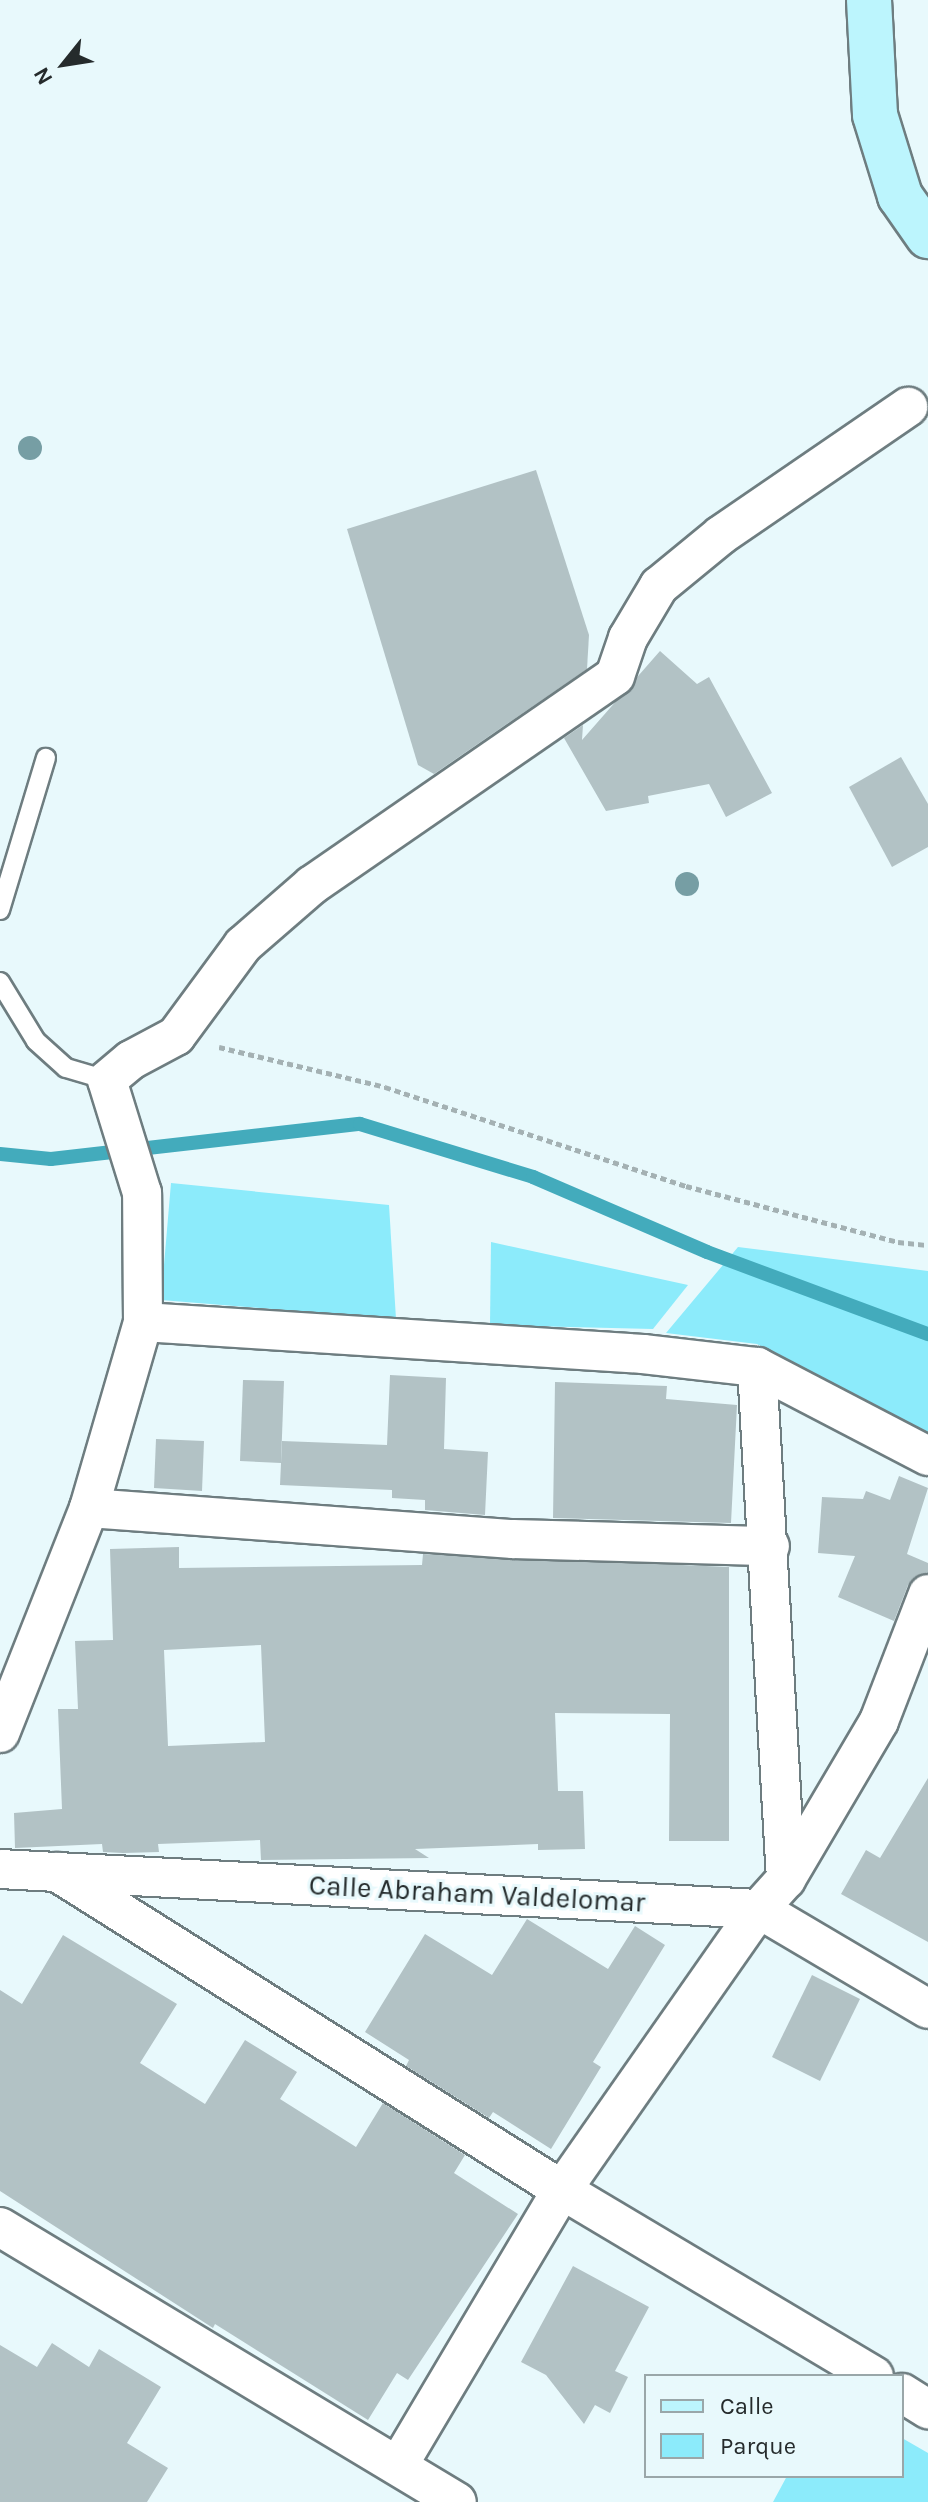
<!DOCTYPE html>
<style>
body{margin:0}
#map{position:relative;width:928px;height:2502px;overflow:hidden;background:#e8f9fc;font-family:Karla,sans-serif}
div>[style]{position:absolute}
.green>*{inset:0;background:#8cebfb}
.stream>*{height:14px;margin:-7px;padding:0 7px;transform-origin:7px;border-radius:7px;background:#43abbc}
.building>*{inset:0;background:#b2c2c5}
.path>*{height:5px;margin-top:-2.5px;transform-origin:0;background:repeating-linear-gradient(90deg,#a4b1b3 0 6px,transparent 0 10px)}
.roads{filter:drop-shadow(2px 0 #6e7d80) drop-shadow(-2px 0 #6e7d80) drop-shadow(0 2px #6e7d80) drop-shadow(0 -2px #6e7d80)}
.lane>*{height:18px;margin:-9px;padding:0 9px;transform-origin:9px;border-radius:9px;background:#fff}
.street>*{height:38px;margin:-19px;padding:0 19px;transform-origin:19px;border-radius:19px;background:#fff}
.secondary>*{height:44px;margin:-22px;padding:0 22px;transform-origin:22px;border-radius:22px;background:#bcf5fd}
.trees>*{width:24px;height:24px;margin:-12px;border-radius:50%;background:#769ea4}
span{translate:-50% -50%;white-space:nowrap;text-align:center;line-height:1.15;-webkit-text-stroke:6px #e8f9fc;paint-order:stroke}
.street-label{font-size:28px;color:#252b2c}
.legend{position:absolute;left:644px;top:2374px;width:260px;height:104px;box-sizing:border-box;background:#e8f9fc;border:2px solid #9aa7a9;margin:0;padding:10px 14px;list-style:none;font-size:24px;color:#252b2c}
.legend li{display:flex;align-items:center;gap:16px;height:40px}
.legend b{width:40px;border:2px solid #9aa7a9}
.north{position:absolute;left:24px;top:24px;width:80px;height:80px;-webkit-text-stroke:6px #e8f9fc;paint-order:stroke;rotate:240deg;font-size:22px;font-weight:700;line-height:32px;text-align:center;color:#252b2c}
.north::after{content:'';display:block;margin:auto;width:28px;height:36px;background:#252b2c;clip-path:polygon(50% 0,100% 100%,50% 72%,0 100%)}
</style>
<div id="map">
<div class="green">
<i style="clip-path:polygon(171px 1183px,389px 1205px,396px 1319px,161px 1300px)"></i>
<i style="clip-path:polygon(491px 1242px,688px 1285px,653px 1329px,490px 1325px)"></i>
<i style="clip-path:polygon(738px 1247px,928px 1271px,928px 1436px,757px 1344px,666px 1333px)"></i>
<i style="clip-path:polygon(902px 2438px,928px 2453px,928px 2502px,773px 2502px,787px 2476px,902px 2476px)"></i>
</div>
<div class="stream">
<i style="left:0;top:1154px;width:51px;rotate:5.6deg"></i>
<i style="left:51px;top:1159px;width:311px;rotate:-6.5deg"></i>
<i style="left:360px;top:1124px;width:181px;rotate:17deg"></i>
<i style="left:533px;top:1177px;width:189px;rotate:23.3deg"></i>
<i style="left:707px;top:1252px;width:236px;rotate:20.4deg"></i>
</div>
<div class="building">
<i style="clip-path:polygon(536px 470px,589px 635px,587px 669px,434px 774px,418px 765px,347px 529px)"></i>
<i style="clip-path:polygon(660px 651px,697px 684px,709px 677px,772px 793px,726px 817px,709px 784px,648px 796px,649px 803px,606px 811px,564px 738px,583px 725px,582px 740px)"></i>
<i style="clip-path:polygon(901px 757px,928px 804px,928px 847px,892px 867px,849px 787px)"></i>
<i style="clip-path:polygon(390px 1375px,446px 1378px,444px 1449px,488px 1452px,485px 1515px,425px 1510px,425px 1500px,392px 1498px,392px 1490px,280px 1485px,282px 1441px,387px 1445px)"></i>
<i style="clip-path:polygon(243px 1380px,284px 1381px,281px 1463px,240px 1461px)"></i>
<i style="clip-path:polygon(555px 1382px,667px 1386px,666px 1399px,737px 1405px,731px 1523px,553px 1518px)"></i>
<i style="clip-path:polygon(156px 1439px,204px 1441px,202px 1491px,154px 1488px)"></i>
<i style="clip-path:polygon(899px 1476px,928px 1488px,907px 1554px,928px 1563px,928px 1573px,908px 1585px,894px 1621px,838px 1597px,855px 1556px,818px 1553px,822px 1497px,863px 1499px,866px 1491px,890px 1500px)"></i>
<i style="clip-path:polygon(evenodd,179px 1547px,179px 1568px,422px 1565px,423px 1554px,729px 1567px,729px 1841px,669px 1841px,670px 1714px,555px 1713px,558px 1791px,583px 1791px,585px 1849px,538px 1850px,538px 1844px,415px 1849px,429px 1858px,261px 1860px,260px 1840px,158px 1844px,159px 1852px,123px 1853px,103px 1852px,102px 1844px,15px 1848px,14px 1813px,62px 1809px,58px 1709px,78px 1709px,75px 1641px,113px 1640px,110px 1549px,179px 1547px,261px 1645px,265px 1742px,168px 1746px,164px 1650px,261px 1645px)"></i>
<i style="clip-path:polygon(928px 1778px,928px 1942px,841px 1894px,866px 1850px,880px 1858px)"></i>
<i style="clip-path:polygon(527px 1919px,608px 1969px,635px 1926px,665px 1945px,593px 2062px,601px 2067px,551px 2149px,493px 2112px,489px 2118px,406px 2066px,409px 2060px,365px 2032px,425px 1934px,492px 1975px)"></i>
<i style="clip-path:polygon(63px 1935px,177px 2004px,140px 2063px,205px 2104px,245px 2040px,297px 2072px,280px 2099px,356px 2147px,383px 2103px,465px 2155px,454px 2173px,518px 2214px,408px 2380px,397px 2373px,368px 2420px,215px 2324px,213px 2328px,0 2191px,0 1990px,22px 2004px)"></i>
<i style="clip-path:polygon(812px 1975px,860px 1999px,820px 2081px,772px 2057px)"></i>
<i style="clip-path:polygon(573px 2266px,649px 2307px,615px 2371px,628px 2377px,610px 2413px,595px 2405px,584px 2424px,546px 2375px,521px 2362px)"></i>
<i style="clip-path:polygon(52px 2343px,89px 2367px,99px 2349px,161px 2387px,127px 2443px,168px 2468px,147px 2502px,0 2502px,0 2345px,37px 2367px)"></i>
</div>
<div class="path">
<i style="left:219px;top:1047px;width:171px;rotate:13.5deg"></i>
<i style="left:385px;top:1087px;width:317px;rotate:18.2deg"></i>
<i style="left:686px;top:1186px;width:219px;rotate:14.8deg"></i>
<i style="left:898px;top:1242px;width:30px;rotate:6deg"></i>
</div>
<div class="roads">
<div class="lane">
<i style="left:0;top:910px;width:159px;rotate:-73.2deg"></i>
<i style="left:0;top:982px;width:69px;rotate:58.6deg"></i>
<i style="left:36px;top:1041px;width:40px;rotate:42deg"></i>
<i style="left:66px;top:1068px;width:43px;rotate:16.3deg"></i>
</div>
<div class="street">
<i style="left:143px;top:1322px;width:501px;rotate:3.66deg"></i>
<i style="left:643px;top:1354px;width:115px;rotate:6.5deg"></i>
<i style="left:757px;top:1367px;width:193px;rotate:27.5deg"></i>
<i style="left:757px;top:1367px;width:513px;rotate:86.76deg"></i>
<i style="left:89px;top:1508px;width:425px;rotate:4.2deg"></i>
<i style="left:513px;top:1539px;width:257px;rotate:1.6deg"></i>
<i style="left:0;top:1733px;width:242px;rotate:-68.4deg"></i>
<i style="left:89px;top:1508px;width:194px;rotate:-73.8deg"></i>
<i style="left:143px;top:1322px;width:129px;rotate:-90.4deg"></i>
<i style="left:142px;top:1193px;width:118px;rotate:-107.2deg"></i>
<i style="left:107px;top:1080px;width:31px;rotate:-40deg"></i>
<i style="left:131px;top:1060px;width:51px;rotate:-28.1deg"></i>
<i style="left:176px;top:1036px;width:113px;rotate:-53.6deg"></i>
<i style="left:243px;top:945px;width:91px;rotate:-41deg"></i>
<i style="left:312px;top:885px;width:368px;rotate:-34.6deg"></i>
<i style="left:615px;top:676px;width:40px;rotate:-71.1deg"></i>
<i style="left:628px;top:638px;width:61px;rotate:-59.2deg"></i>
<i style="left:659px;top:586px;width:80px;rotate:-39.4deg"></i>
<i style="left:721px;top:535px;width:227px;rotate:-34.4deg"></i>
<i style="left:0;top:1869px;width:760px;rotate:3.02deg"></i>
<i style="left:759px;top:1909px;width:196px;rotate:30.6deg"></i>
<i style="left:57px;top:1872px;width:597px;rotate:32.2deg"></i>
<i style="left:562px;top:2190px;width:363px;rotate:30.8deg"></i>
<i style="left:0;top:2227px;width:533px;rotate:31.04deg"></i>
<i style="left:902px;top:2393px;width:31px;rotate:32deg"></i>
<i style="left:399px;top:2464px;width:319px;rotate:-59.3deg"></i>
<i style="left:562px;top:2190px;width:343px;rotate:-55deg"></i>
<i style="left:759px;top:1909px;width:40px;rotate:-48deg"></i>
<i style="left:786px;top:1879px;width:183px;rotate:-59.5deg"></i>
<i style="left:879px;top:1721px;width:136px;rotate:-68.9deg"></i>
</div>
<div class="secondary">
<i style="left:869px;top:0;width:115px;rotate:87deg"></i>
<i style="left:875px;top:115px;width:85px;rotate:72.8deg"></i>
<i style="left:900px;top:196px;width:49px;rotate:55deg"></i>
</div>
</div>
<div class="trees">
<i style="left:30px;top:448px"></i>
<i style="left:687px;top:884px"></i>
</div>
<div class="street-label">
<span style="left:477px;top:1894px;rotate:3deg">Calle Abraham Valdelomar</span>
</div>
<ul class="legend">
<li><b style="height:10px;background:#bcf5fd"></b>Calle</li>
<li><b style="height:22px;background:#8cebfb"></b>Parque</li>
</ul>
<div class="north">N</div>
</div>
